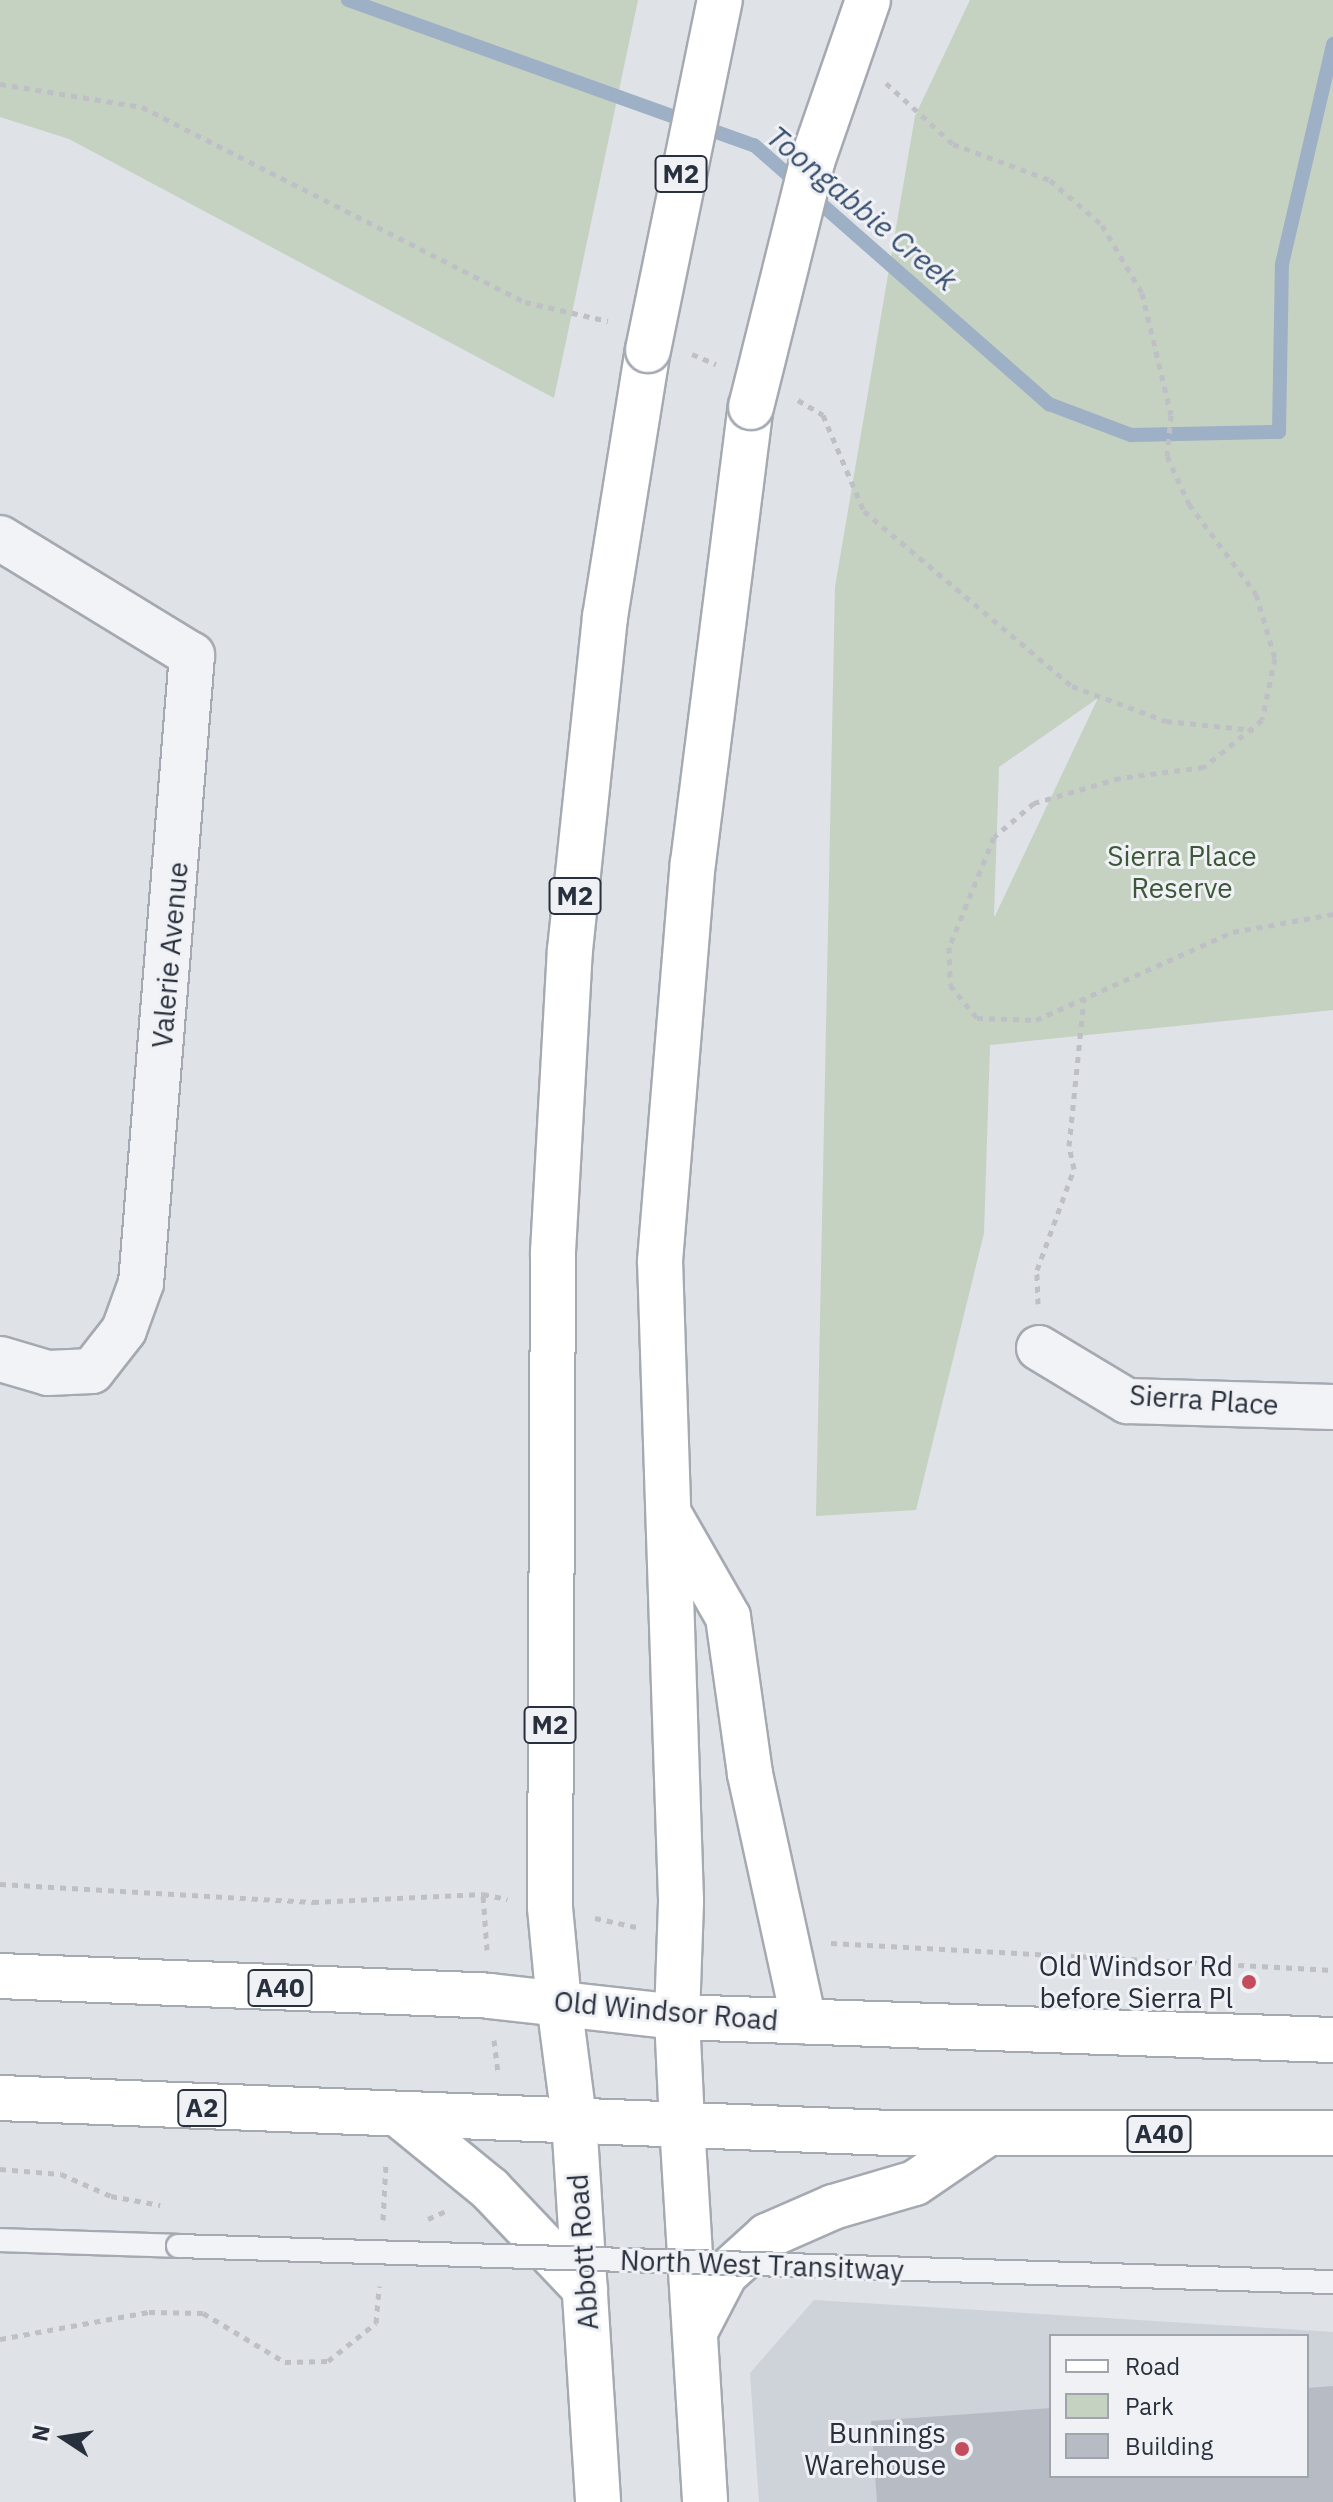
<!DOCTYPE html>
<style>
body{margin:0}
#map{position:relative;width:1333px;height:2502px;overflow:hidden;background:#dfe2e7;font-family:"IBM Plex Sans",sans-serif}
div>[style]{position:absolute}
.built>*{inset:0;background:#ced2d9}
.green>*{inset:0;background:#c5d1c1}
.stream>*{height:14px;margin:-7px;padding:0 7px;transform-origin:7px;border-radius:7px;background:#9db0c5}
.building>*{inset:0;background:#b7bcc4}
.path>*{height:5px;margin-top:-2.5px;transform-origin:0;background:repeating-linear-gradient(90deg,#bec0c6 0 6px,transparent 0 12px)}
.roads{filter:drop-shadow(2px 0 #a5a9b1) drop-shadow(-2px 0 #a5a9b1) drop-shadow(0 2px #a5a9b1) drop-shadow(0 -2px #a5a9b1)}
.service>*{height:22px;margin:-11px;padding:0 11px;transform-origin:11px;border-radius:11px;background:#f2f3f6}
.minor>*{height:44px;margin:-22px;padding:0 22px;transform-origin:22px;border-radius:22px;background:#f2f3f6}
.primary>*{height:44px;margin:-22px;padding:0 22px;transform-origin:22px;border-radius:22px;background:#fff}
.trunk>*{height:44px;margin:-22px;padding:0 22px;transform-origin:22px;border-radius:22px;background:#fff}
.motorway>*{height:44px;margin:-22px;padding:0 22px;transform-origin:22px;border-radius:22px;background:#fff}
.bridges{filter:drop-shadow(2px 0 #a5a9b1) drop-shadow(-2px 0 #a5a9b1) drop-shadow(0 2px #a5a9b1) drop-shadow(0 -2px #a5a9b1)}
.service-bridge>*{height:22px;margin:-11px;padding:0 11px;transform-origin:11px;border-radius:11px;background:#f2f3f6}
.motorway-bridge>*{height:44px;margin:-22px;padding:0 22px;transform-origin:22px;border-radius:22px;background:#fff}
.dots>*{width:22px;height:22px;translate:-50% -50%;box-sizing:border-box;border:4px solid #eff1f5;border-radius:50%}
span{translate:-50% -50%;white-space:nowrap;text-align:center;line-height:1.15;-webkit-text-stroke:6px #eff1f5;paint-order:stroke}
.shield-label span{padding:2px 6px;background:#eff1f5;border:2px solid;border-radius:6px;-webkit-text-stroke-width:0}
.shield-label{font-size:26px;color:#29303d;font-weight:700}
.park-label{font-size:28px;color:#3d5838}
.street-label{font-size:28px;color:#29303d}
.poi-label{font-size:28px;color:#29303d}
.right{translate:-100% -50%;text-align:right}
.water-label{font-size:30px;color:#374e6e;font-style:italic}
.legend{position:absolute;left:1049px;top:2334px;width:260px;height:144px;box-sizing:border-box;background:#eff1f5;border:2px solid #a0a4ab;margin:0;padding:10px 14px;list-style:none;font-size:24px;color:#29303d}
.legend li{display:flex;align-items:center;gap:16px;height:40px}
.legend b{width:40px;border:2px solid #a0a4ab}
.north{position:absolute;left:24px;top:2398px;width:80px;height:80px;-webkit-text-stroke:6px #eff1f5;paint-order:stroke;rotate:282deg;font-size:22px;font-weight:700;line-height:32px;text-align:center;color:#29303d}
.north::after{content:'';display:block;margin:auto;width:28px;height:36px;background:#29303d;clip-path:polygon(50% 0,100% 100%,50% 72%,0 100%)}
</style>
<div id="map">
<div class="built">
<i style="clip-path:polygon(evenodd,814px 2300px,1333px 2332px,1333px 2502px,759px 2502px,750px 2373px,814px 2300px,1051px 2336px,1307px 2336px,1307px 2476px,1051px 2476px,1051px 2336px)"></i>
</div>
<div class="green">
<i style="clip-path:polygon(0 0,638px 0,554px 398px,69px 139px,0 117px)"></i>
<i style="clip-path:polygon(evenodd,970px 0,1333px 0,1333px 1010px,990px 1045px,984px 1233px,916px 1510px,816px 1516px,835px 587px,915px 116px,970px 0,1098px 698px,995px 916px,994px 916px,999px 767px,1098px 698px)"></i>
</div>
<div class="stream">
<i style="left:348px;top:0;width:431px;rotate:19.7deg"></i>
<i style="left:754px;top:145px;width:393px;rotate:41.3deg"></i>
<i style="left:1049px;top:404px;width:88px;rotate:20.7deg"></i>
<i style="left:1131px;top:435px;width:148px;rotate:-1.2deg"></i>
<i style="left:1279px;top:432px;width:168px;rotate:-89deg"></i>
<i style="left:1282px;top:264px;width:226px;rotate:-76.9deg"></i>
</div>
<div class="building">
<i style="clip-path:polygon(1333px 2386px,1333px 2502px,877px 2502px,871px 2421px,1051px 2408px,1051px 2476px,1307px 2476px,1307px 2388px)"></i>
</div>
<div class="path">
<i style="left:886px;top:83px;width:91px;rotate:42.3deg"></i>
<i style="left:953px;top:144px;width:103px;rotate:20.4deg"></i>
<i style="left:1050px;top:180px;width:69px;rotate:40.9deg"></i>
<i style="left:1102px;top:225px;width:79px;rotate:59.5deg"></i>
<i style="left:1142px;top:293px;width:125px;rotate:76.6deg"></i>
<i style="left:1171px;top:415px;width:41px;rotate:95.6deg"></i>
<i style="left:1167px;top:456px;width:53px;rotate:65.4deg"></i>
<i style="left:1189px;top:504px;width:112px;rotate:53.3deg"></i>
<i style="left:1256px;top:594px;width:67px;rotate:73.5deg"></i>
<i style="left:1275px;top:658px;width:63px;rotate:101.8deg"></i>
<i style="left:1262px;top:720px;width:75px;rotate:141deg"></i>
<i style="left:1204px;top:767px;width:85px;rotate:172.5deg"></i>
<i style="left:1120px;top:778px;width:90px;rotate:163.8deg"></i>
<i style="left:1034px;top:803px;width:52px;rotate:139.6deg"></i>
<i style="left:994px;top:837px;width:119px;rotate:112.2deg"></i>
<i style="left:949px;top:947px;width:38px;rotate:88deg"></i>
<i style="left:950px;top:985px;width:43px;rotate:50.7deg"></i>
<i style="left:977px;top:1018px;width:59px;rotate:1.9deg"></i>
<i style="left:1036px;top:1020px;width:216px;rotate:-24.1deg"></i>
<i style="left:1233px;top:932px;width:102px;rotate:-10.2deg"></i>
<i style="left:0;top:84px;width:144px;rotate:9.2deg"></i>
<i style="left:142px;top:107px;width:430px;rotate:27deg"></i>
<i style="left:525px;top:302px;width:85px;rotate:12.9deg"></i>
<i style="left:692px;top:354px;width:26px;rotate:23deg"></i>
<i style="left:798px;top:400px;width:29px;rotate:31deg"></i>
<i style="left:823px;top:415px;width:104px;rotate:66.9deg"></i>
<i style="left:864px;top:511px;width:272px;rotate:40.1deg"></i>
<i style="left:1072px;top:686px;width:100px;rotate:20.4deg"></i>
<i style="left:1166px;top:721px;width:88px;rotate:5.8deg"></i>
<i style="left:1038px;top:1304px;width:34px;rotate:-92deg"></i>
<i style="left:1037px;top:1270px;width:108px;rotate:-69.9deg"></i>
<i style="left:1074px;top:1169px;width:24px;rotate:-102deg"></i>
<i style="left:1069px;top:1146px;width:149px;rotate:-84.2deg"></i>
<i style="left:0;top:1884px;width:314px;rotate:3.3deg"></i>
<i style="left:313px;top:1902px;width:170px;rotate:-2.7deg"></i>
<i style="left:595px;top:1918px;width:42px;rotate:12.4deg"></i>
<i style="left:831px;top:1943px;width:503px;rotate:3.08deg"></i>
<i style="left:487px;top:1950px;width:56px;rotate:-94.1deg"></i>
<i style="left:483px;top:1894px;width:25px;rotate:12deg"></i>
<i style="left:494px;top:2040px;width:34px;rotate:83deg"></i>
<i style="left:0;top:2169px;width:61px;rotate:4.7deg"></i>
<i style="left:61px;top:2174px;width:55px;rotate:23.7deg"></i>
<i style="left:111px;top:2196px;width:50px;rotate:10.4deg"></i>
<i style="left:428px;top:2219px;width:22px;rotate:-24deg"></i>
<i style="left:383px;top:2220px;width:58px;rotate:-87deg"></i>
<i style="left:0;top:2339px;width:151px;rotate:-10.3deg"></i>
<i style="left:149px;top:2312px;width:54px;rotate:1.1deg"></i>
<i style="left:203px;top:2313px;width:96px;rotate:30.9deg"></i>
<i style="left:285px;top:2362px;width:43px;rotate:-1.3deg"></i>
<i style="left:328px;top:2361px;width:61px;rotate:-38.4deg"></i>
<i style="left:376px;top:2323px;width:37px;rotate:-85deg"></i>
</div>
<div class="roads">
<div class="service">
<i style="left:0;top:2240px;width:178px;rotate:1.9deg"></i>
</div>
<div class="minor">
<i style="left:0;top:538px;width:225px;rotate:31.4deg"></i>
<i style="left:192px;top:655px;width:630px;rotate:94.64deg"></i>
<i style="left:141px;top:1283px;width:50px;rotate:109.9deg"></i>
<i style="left:124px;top:1330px;width:52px;rotate:128deg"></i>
<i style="left:92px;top:1371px;width:44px;rotate:177.4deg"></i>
<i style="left:48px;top:1373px;width:50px;rotate:-163.7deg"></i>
<i style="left:1039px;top:1348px;width:103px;rotate:31.1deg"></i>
<i style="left:1127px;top:1401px;width:206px;rotate:1.7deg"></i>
</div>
<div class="primary">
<i style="left:403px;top:2118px;width:112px;rotate:39.2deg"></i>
<i style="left:490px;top:2189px;width:138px;rotate:46.5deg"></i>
<i style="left:574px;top:2119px;width:384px;rotate:86.4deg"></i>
<i style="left:682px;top:2124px;width:379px;rotate:86.5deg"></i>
<i style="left:696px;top:2330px;width:63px;rotate:-62.6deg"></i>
<i style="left:725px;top:2274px;width:57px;rotate:-42.1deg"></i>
<i style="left:767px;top:2236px;width:72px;rotate:-23.7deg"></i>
<i style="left:833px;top:2207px;width:85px;rotate:-16.3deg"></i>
<i style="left:915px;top:2183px;width:85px;rotate:-34.4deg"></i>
</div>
<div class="trunk">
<i style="left:0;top:1976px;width:490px;rotate:2.3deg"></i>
<i style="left:490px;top:1996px;width:188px;rotate:6.4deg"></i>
<i style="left:677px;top:2017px;width:656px;rotate:2.01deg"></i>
<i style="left:559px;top:2003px;width:117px;rotate:82.6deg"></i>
<i style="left:677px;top:2017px;width:107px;rotate:87.3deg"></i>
<i style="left:0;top:2098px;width:893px;rotate:2.25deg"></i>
<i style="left:892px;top:2133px;width:441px"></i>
</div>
<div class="motorway">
<i style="left:669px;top:1514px;width:119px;rotate:60.2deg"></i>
<i style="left:728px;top:1617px;width:159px;rotate:82deg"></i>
<i style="left:750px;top:1774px;width:253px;rotate:77.7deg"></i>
<i style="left:559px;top:2003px;width:96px;rotate:-95.4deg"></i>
<i style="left:550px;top:1907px;width:655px;rotate:-89.74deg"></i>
<i style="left:553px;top:1252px;width:302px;rotate:-86.8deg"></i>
<i style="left:570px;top:950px;width:335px;rotate:-84deg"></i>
<i style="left:605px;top:617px;width:270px;rotate:-80.9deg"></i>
<i style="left:677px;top:2017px;width:117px;rotate:-88deg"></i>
<i style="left:681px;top:1900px;width:639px;rotate:-91.88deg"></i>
<i style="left:660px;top:1261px;width:399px;rotate:-85.3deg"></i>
<i style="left:693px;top:863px;width:460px;rotate:-82.8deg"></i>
</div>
</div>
<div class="bridges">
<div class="service-bridge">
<i style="left:178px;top:2246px;width:1156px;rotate:1.79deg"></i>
</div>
<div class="motorway-bridge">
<i style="left:648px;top:350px;width:357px;rotate:-78.4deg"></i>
<i style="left:751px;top:407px;width:252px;rotate:-76deg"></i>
<i style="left:812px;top:162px;width:171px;rotate:-70.9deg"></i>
</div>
</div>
<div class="dots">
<i style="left:1249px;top:1982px;background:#c34d5d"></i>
<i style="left:962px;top:2449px;background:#c34d5d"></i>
</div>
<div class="shield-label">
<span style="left:681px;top:174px">M2</span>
<span style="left:575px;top:896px">M2</span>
<span style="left:550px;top:1725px">M2</span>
<span style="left:280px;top:1988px">A40</span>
<span style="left:202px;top:2108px">A2</span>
<span style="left:1159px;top:2134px">A40</span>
</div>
<div class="park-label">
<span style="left:1182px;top:872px">Sierra Place<br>Reserve</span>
</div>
<div class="street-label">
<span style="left:170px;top:955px;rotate:-85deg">Valerie Avenue</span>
<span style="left:1204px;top:1400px;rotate:4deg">Sierra Place</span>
<span style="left:666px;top:2011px;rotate:5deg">Old Windsor Road</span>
<span style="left:583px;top:2252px;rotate:-94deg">Abbott Road</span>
<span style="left:762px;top:2265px;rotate:2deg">North West Transitway</span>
</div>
<div class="poi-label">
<span class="right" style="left:1233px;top:1982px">Old Windsor Rd<br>before Sierra Pl</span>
<span class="right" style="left:946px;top:2449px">Bunnings<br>Warehouse</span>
</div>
<div class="water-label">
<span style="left:862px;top:208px;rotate:40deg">Toongabbie Creek</span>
</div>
<ul class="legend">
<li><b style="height:10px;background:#fff"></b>Road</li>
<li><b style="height:22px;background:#c5d1c1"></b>Park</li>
<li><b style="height:22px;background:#b7bcc4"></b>Building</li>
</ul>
<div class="north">N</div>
</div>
